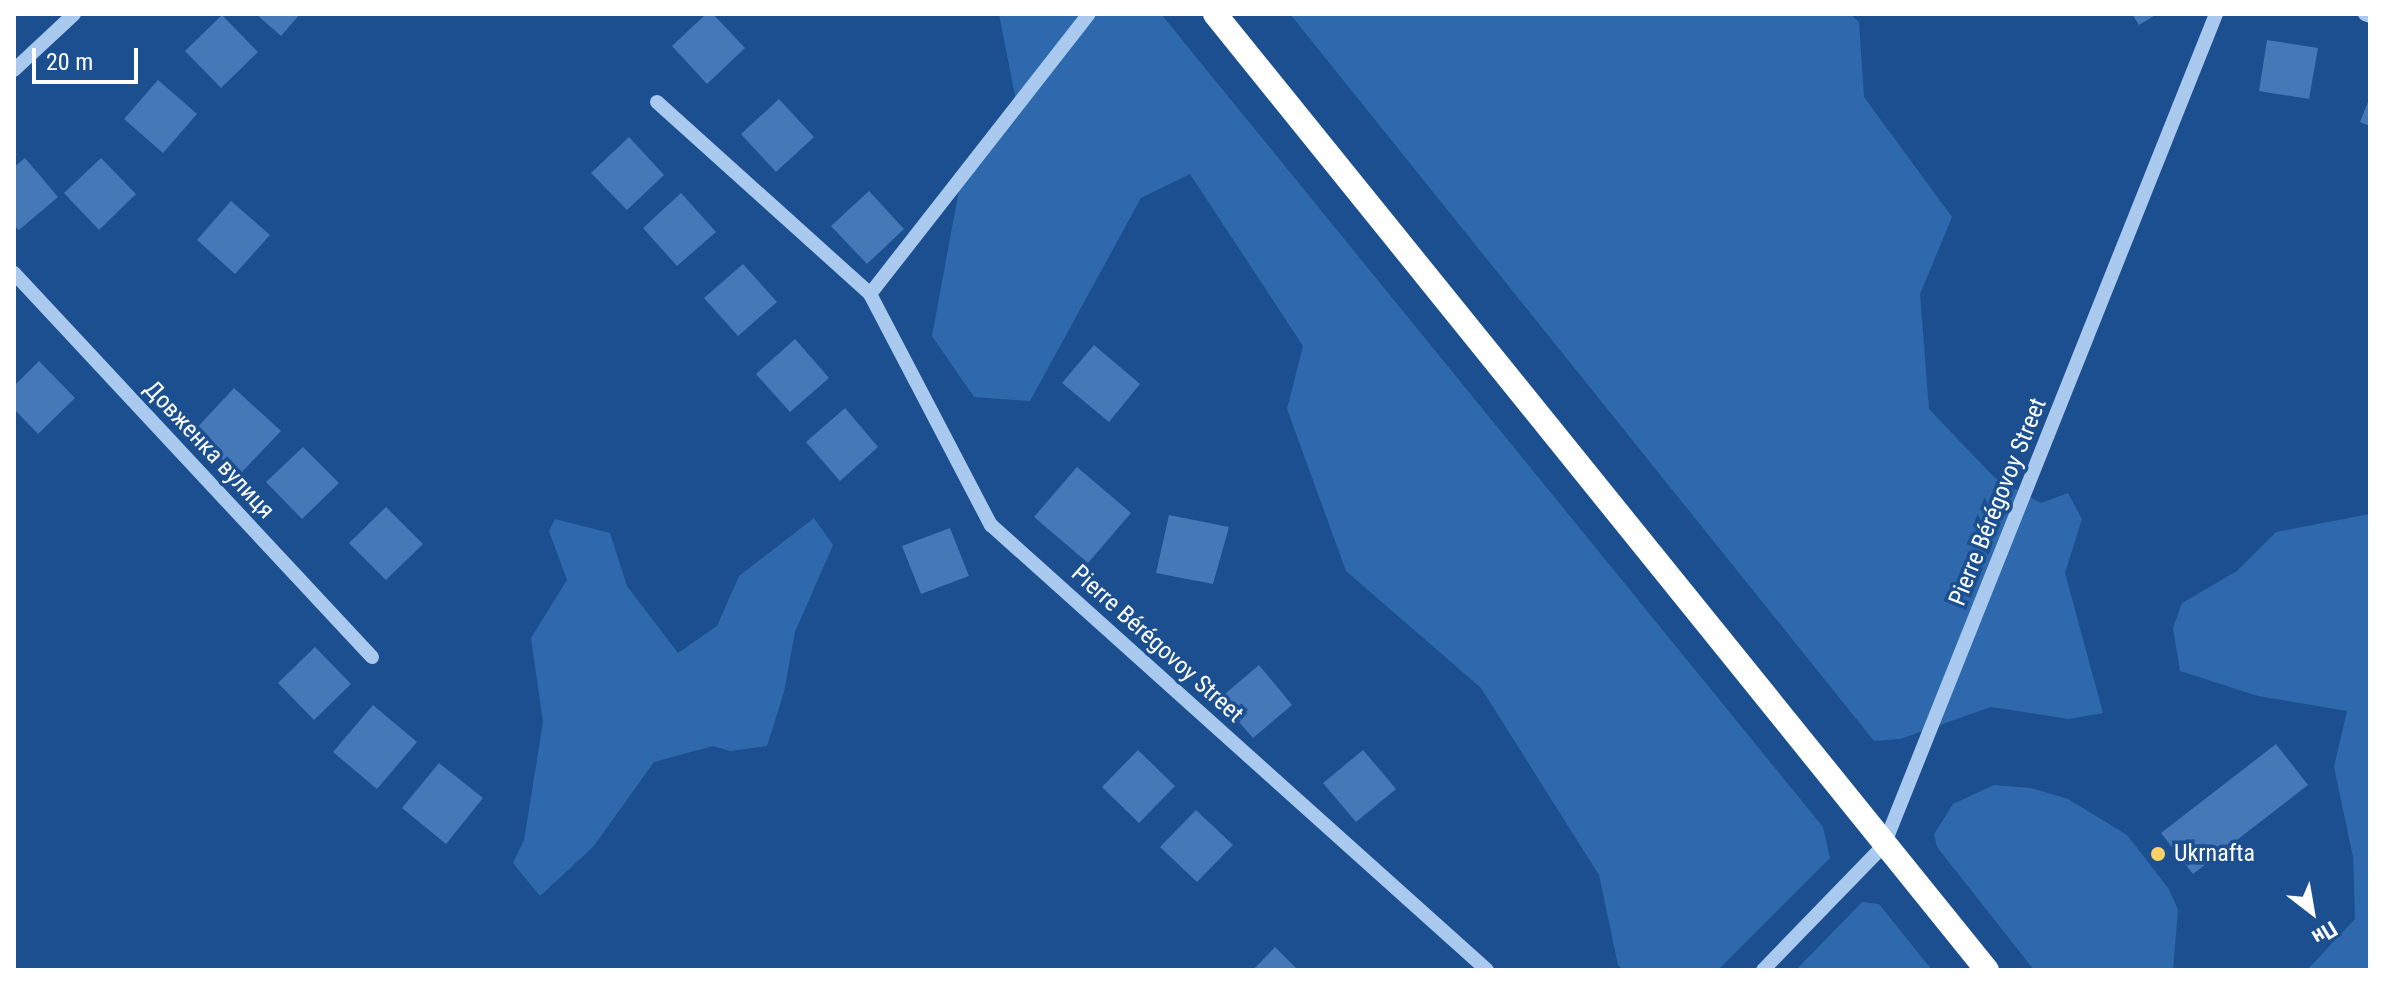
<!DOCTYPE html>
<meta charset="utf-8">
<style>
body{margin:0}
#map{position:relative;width:2384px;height:984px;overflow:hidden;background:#1b4f8f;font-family:"Roboto Condensed",sans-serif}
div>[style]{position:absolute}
.green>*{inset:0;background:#2e69ad}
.building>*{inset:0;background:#4478b7}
.minor>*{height:14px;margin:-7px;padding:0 7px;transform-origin:7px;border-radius:7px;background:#a9c9ee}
.highway>*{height:24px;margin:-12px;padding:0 12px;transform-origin:12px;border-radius:12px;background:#fff}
.dots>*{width:22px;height:22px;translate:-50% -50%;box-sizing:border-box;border:4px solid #1b4f8f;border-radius:50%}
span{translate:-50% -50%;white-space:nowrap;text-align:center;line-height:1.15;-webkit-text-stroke:7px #1b4f8f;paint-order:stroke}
.street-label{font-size:24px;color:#fff}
.poi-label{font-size:24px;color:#fff}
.left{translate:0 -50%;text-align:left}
.frame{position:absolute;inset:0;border:16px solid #fff;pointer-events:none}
.north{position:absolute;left:2272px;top:872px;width:80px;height:80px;-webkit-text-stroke:6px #1b4f8f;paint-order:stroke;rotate:149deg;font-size:22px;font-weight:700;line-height:32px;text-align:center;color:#fff}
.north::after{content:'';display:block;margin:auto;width:28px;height:36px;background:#fff;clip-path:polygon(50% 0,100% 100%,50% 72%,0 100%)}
.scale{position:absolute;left:32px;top:48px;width:106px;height:36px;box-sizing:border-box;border:4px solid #fff;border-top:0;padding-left:10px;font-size:24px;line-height:28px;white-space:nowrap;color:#fff;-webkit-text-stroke:6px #1b4f8f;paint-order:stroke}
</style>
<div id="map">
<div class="green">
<i style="clip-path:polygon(999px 14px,1161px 14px,1823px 827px,1830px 858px,1718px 970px,1623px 970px,1618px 965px,1599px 875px,1481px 688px,1346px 571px,1287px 409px,1303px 346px,1190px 174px,1141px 198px,1030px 401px,974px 397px,932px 336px,961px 179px,1017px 106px)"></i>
<i style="clip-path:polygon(1290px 14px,1850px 14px,1859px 22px,1864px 97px,1952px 217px,1920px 294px,1929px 409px,1994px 477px,2041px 503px,2068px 493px,2082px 519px,2065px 573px,2103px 713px,2069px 719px,1991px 707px,1900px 739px,1874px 741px)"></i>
<i style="clip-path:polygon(2370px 514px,2370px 970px,2307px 970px,2355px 919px,2353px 857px,2334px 767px,2347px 711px,2258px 696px,2180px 671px,2173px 628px,2182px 603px,2237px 571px,2276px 532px)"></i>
<i style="clip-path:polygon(814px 518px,833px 545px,795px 632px,784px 692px,767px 746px,730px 751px,713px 746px,654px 762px,593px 847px,540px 896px,513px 863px,524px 840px,543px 722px,531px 638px,567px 580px,549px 531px,555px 519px,610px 533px,627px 586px,678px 653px,717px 626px,739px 576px)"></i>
<i style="clip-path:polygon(1994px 785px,2031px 788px,2068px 799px,2127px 835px,2169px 889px,2178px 910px,2173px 970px,2034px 970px,1937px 847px,1934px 834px,1953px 804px)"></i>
<i style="clip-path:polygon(1862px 902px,1879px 904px,1932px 970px,1796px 970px)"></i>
</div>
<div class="building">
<i style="clip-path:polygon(256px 14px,300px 14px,281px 36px)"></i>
<i style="clip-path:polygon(706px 14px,713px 14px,745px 48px,707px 84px,672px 46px)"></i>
<i style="clip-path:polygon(2132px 14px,2157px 14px,2139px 25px)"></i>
<i style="clip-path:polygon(222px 15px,258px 52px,221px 88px,185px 51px)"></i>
<i style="clip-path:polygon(2267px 40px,2318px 48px,2309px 99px,2259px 91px)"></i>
<i style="clip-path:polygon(158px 80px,197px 114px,163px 153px,124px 119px)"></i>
<i style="clip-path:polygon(2370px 97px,2370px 126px,2360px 122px)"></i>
<i style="clip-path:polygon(779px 99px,814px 137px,776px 172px,741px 134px)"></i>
<i style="clip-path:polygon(629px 137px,664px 175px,627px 210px,591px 173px)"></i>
<i style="clip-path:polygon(25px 158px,58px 197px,19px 230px,14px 225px,14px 167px)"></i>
<i style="clip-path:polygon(101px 158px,136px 194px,99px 230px,64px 193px)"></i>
<i style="clip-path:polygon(869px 191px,904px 229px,867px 264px,831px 226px)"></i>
<i style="clip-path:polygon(681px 193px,716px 232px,677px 266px,643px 228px)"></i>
<i style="clip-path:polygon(231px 201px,270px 235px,235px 274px,197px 240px)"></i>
<i style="clip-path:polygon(743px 264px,777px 302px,738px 336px,704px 298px)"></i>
<i style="clip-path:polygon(795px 339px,829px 378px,790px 412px,756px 374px)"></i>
<i style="clip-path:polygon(1094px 345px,1140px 384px,1109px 422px,1062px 383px)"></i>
<i style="clip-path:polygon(39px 361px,75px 398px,38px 434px,14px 409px,14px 386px)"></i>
<i style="clip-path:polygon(234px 388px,281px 431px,239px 475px,193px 432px)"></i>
<i style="clip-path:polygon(845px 408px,878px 447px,840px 481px,806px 442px)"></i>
<i style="clip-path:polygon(303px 447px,339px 483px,302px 519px,266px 482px)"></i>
<i style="clip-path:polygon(1077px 467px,1131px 513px,1088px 563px,1034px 517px)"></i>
<i style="clip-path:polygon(386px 507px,423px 544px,386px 580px,349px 543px)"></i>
<i style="clip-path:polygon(1169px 515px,1229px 527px,1213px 584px,1156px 573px)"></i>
<i style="clip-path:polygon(950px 528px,969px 576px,921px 594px,902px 546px)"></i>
<i style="clip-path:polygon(315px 647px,351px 684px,314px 720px,278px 683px)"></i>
<i style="clip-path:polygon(1259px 665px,1292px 705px,1253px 738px,1219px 699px)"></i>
<i style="clip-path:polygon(373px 705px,417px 742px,377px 789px,333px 752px)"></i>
<i style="clip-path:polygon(2276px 744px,2308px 785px,2193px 874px,2161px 833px)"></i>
<i style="clip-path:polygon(1138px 750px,1175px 786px,1139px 823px,1102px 787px)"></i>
<i style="clip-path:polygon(1363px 750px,1396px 789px,1356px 822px,1323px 783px)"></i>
<i style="clip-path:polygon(439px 763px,483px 798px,446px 844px,402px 808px)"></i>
<i style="clip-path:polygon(1196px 810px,1233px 845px,1197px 882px,1160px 847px)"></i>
<i style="clip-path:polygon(1275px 947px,1298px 970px,1253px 970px)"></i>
</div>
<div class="minor">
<i style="left:2365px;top:14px;width:5px;rotate:22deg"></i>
<i style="left:14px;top:70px;width:82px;rotate:-43deg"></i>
<i style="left:657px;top:102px;width:287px;rotate:42deg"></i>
<i style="left:870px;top:294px;width:261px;rotate:62.4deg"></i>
<i style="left:991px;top:525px;width:666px;rotate:41.9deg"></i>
<i style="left:14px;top:273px;width:525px;rotate:47.01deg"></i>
<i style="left:870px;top:294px;width:355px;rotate:-52deg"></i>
<i style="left:1763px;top:970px;width:174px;rotate:-45.9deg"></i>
<i style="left:1884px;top:845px;width:895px;rotate:-68.22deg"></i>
</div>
<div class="highway">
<i style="left:1215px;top:14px;width:1229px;rotate:51.08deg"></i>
</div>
<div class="dots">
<i style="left:2158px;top:854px;background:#ffd166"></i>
</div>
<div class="street-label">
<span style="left:209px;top:450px;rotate:47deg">Довженка вулиця</span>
<span style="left:1998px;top:502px;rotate:-68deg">Pierre Bérégovoy Street</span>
<span style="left:1157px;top:644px;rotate:42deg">Pierre Bérégovoy Street</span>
</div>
<div class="poi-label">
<span class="left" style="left:2174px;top:854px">Ukrnafta</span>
</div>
<div class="frame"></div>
<div class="north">Пн</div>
<div class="scale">20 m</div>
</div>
